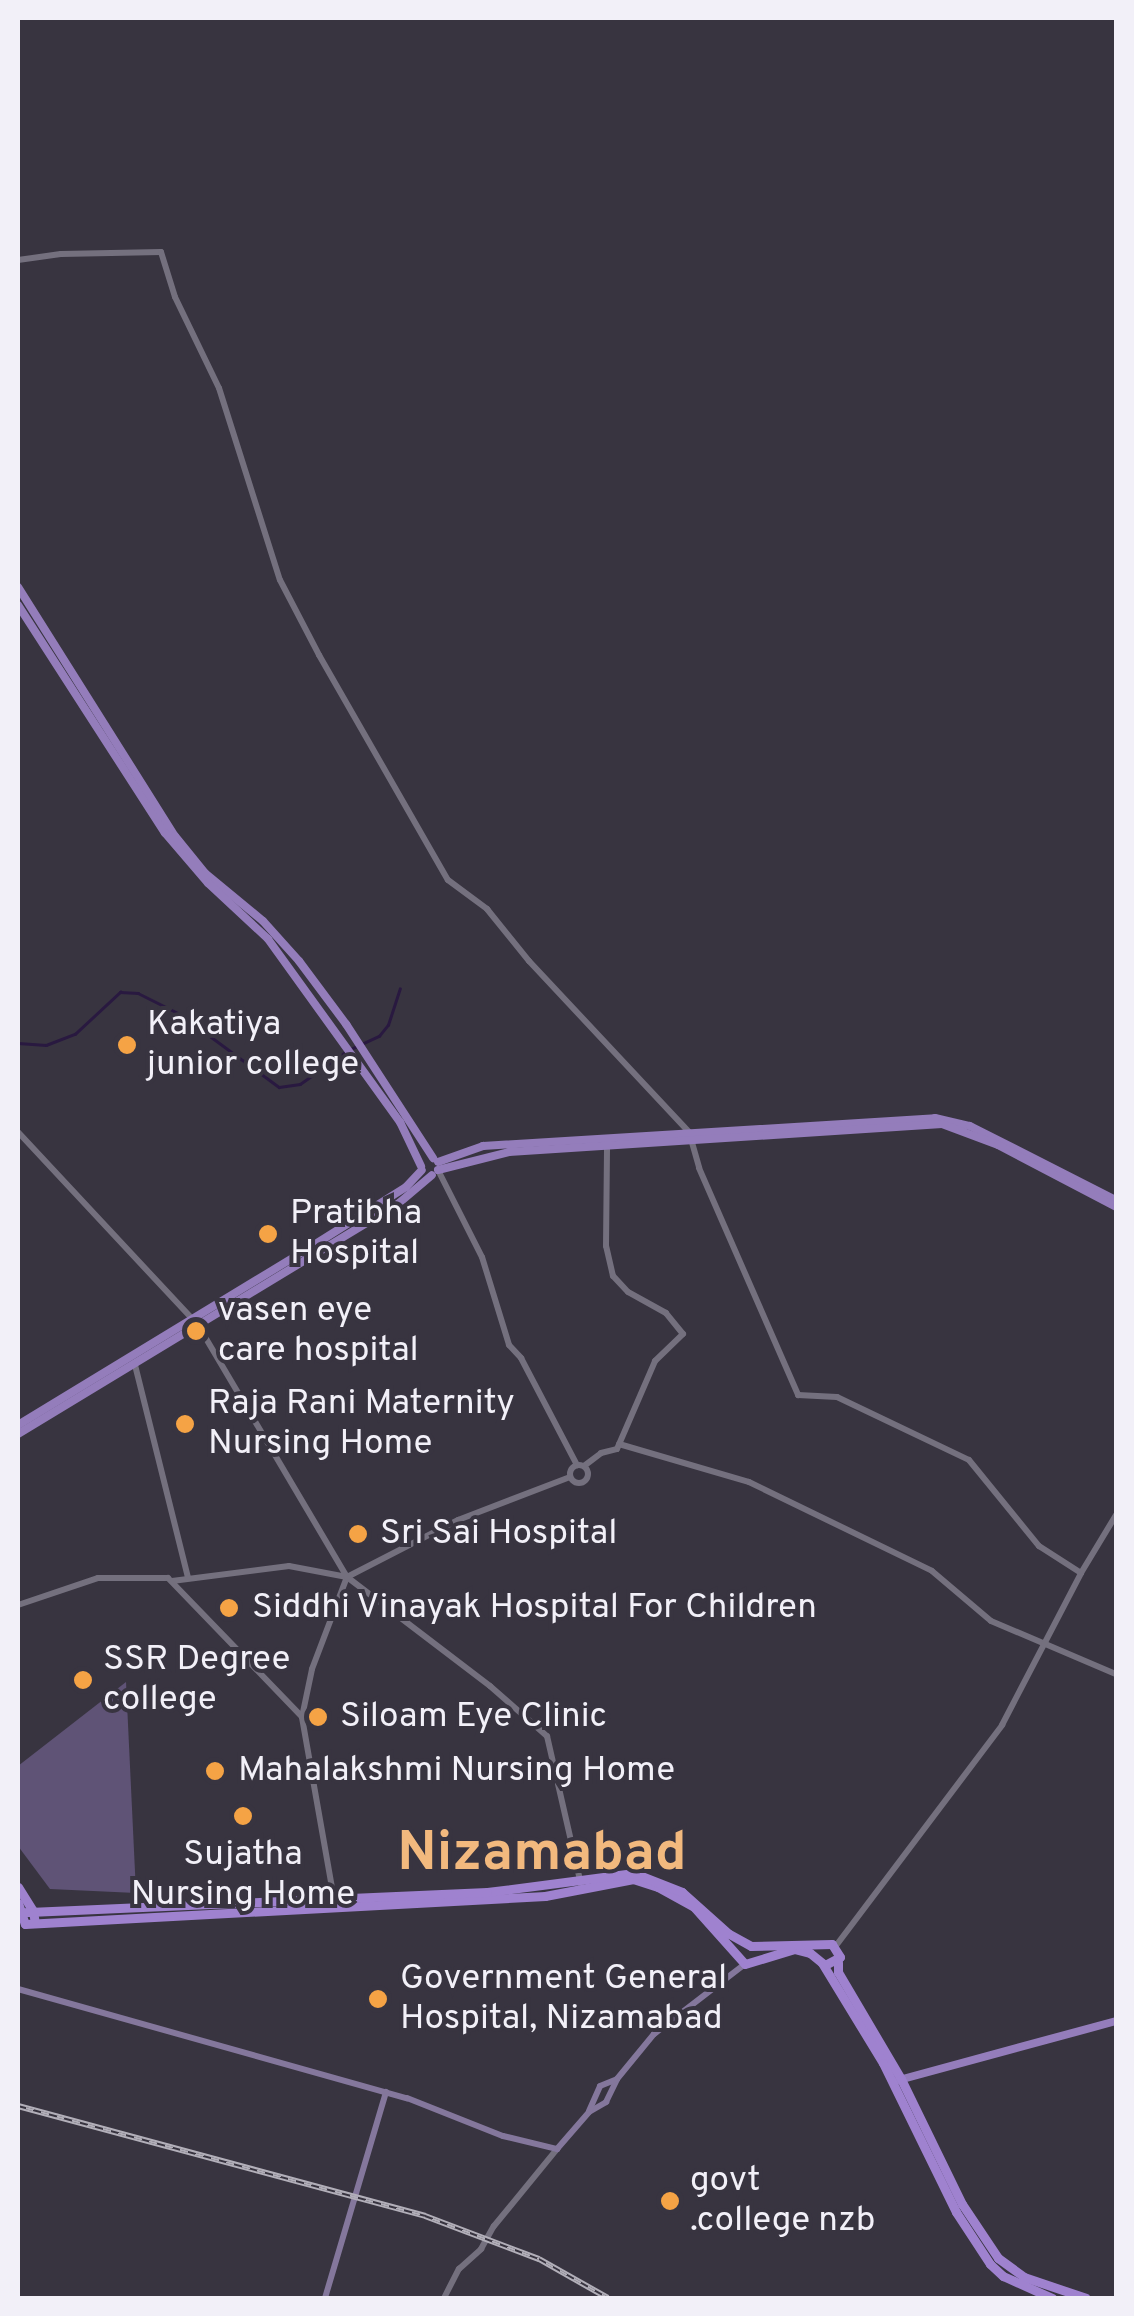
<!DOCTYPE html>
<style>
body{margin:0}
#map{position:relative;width:1134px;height:2316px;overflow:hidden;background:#383440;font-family:Overpass,sans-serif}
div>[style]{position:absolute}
.green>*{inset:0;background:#5f5376}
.stream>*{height:2.5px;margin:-1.25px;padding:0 1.25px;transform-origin:1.25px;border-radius:1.25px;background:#291940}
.tertiary>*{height:6px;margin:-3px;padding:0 3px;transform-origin:3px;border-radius:3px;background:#74707e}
.tertiary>.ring{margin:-3px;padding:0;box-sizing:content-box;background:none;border:6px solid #74707e;border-radius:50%}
.secondary>*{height:6px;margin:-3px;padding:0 3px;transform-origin:3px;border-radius:3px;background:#84779c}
.primary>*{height:8px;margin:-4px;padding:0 4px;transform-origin:4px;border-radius:4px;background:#947dbb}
.trunk>*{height:9px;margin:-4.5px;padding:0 4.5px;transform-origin:4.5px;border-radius:4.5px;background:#9f82cf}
.rail>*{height:6px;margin-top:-3px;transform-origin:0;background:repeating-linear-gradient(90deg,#383440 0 8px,#b2afb9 0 16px);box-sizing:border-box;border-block:2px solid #b2afb9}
.dots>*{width:28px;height:28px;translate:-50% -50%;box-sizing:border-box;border:5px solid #383440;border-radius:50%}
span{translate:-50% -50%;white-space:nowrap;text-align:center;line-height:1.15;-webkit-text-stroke:8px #383440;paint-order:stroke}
.poi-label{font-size:35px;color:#f2f0f8}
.left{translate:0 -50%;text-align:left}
.town-label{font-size:55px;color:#f2b97e;font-weight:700}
.frame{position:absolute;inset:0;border:20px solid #f2f0f8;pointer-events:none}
</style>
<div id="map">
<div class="green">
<i style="clip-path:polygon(126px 1682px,136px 1893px,50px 1889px,18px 1846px,18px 1766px)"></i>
</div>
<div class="stream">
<i style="left:18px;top:1043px;width:28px;rotate:4deg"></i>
<i style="left:46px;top:1045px;width:31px;rotate:-21deg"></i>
<i style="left:75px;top:1034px;width:62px;rotate:-43deg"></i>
<i style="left:120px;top:992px;width:18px;rotate:3deg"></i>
<i style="left:138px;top:993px;width:47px;rotate:26.6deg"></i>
<i style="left:180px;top:1014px;width:123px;rotate:36.4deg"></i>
<i style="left:279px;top:1087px;width:21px;rotate:-8deg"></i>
<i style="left:300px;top:1084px;width:54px;rotate:-35.2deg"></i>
<i style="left:351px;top:1049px;width:31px;rotate:-25deg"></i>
<i style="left:379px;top:1036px;width:14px;rotate:-51deg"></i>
<i style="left:388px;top:1025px;width:38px;rotate:-72deg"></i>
</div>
<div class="tertiary">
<i style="left:18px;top:260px;width:43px;rotate:-7.9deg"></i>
<i style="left:61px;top:254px;width:100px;rotate:-1.1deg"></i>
<i style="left:161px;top:252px;width:47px;rotate:72.7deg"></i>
<i style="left:175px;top:297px;width:101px;rotate:64.2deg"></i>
<i style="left:219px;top:388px;width:201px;rotate:72.4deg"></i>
<i style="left:280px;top:580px;width:85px;rotate:62.5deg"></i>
<i style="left:319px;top:655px;width:259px;rotate:60.2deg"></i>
<i style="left:448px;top:880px;width:49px;rotate:36.6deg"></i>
<i style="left:487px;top:909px;width:67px;rotate:51.1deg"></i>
<i style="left:529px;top:961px;width:234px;rotate:46.9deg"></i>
<i style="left:689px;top:1132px;width:37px;rotate:74deg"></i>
<i style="left:699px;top:1168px;width:248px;rotate:66.4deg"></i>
<i style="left:798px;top:1395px;width:39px;rotate:3deg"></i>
<i style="left:837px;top:1397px;width:146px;rotate:25.5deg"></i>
<i style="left:969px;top:1460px;width:111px;rotate:50.9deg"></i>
<i style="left:1039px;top:1546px;width:50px;rotate:32.7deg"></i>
<i style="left:18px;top:1132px;width:264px;rotate:47deg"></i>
<i style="left:198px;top:1325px;width:293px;rotate:59.4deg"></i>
<i style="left:347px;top:1577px;width:180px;rotate:37.3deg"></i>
<i style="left:490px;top:1686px;width:76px;rotate:41.3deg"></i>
<i style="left:547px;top:1736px;width:157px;rotate:77.1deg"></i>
<i style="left:438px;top:1170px;width:97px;rotate:63.2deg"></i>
<i style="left:482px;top:1257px;width:92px;rotate:72.9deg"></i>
<i style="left:509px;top:1345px;width:18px;rotate:47deg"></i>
<i style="left:521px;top:1358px;width:121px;rotate:62.4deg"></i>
<i style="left:135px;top:1365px;width:219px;rotate:76deg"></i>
<i style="left:619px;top:1444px;width:135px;rotate:16.3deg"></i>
<i style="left:749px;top:1482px;width:203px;rotate:25.9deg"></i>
<i style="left:932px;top:1571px;width:77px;rotate:40.3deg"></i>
<i style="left:991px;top:1621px;width:136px;rotate:23deg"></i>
<i class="ring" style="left:570px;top:1465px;width:12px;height:12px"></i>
<i style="left:584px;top:1466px;width:21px;rotate:-37deg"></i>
<i style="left:601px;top:1453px;width:16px;rotate:-14deg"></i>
<i style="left:617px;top:1449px;width:96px;rotate:-66.6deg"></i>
<i style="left:655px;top:1361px;width:39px;rotate:-44deg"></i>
<i style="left:683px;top:1334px;width:27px;rotate:-129deg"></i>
<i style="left:666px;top:1313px;width:43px;rotate:-151.1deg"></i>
<i style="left:628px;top:1292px;width:22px;rotate:-133deg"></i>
<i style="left:613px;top:1276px;width:31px;rotate:-103deg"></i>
<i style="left:606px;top:1246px;width:100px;rotate:-89.4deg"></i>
<i style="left:172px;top:1581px;width:118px;rotate:-7.3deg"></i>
<i style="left:289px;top:1566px;width:59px;rotate:10.7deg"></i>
<i style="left:18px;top:1605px;width:84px;rotate:-18.6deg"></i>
<i style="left:98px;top:1578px;width:70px"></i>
<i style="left:168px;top:1578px;width:193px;rotate:46deg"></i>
<i style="left:334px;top:1899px;width:185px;rotate:-100deg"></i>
<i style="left:302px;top:1717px;width:49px;rotate:-78.2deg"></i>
<i style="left:312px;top:1669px;width:98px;rotate:-69.2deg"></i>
<i style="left:347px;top:1577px;width:125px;rotate:-27.2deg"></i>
<i style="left:458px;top:1520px;width:120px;rotate:-21deg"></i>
<i style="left:835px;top:1947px;width:278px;rotate:-53deg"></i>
<i style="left:1002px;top:1725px;width:171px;rotate:-62.5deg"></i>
<i style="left:1081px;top:1573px;width:68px;rotate:-58.9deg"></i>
<i style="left:444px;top:2298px;width:33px;rotate:-63deg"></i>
<i style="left:459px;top:2269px;width:30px;rotate:-42deg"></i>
<i style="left:481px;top:2249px;width:26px;rotate:-61deg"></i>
<i style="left:494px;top:2226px;width:99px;rotate:-50.7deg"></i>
</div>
<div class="secondary">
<i style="left:18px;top:1989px;width:404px;rotate:15.7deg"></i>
<i style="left:407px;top:2098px;width:103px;rotate:21.6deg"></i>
<i style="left:503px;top:2136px;width:56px;rotate:13.5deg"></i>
<i style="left:557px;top:2149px;width:49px;rotate:-49.1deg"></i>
<i style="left:589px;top:2112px;width:20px;rotate:-30deg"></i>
<i style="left:606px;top:2102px;width:25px;rotate:-64deg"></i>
<i style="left:617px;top:2079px;width:58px;rotate:-50.6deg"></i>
<i style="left:654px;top:2034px;width:115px;rotate:-37.6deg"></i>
<i style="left:589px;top:2111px;width:27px;rotate:-66deg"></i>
<i style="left:600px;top:2086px;width:18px;rotate:-22deg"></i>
<i style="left:325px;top:2298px;width:215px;rotate:-73.5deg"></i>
</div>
<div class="primary">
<i style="left:18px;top:587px;width:294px;rotate:57.8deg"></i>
<i style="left:175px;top:836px;width:48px;rotate:51deg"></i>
<i style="left:205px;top:873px;width:75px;rotate:39.6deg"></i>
<i style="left:263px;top:921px;width:54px;rotate:48deg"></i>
<i style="left:299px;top:961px;width:79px;rotate:53.3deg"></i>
<i style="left:346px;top:1024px;width:160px;rotate:57deg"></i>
<i style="left:18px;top:605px;width:271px;rotate:57.2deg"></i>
<i style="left:165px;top:833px;width:66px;rotate:49.3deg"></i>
<i style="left:208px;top:883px;width:82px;rotate:43deg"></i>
<i style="left:268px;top:939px;width:226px;rotate:54.2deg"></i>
<i style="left:400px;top:1122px;width:49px;rotate:64.5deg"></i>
<i style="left:438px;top:1162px;width:48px;rotate:-19.6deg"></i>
<i style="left:483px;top:1146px;width:453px;rotate:-3.5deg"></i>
<i style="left:935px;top:1118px;width:36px;rotate:13deg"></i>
<i style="left:970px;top:1126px;width:164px;rotate:26.9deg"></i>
<i style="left:438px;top:1170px;width:73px;rotate:-14.2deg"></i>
<i style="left:509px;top:1152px;width:434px;rotate:-3.7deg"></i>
<i style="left:942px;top:1124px;width:60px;rotate:20.6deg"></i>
<i style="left:998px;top:1145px;width:133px;rotate:27.7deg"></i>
<i style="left:18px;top:1425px;width:337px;rotate:-31.3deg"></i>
<i style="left:306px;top:1250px;width:118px;rotate:-32.2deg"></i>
<i style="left:406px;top:1187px;width:23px;rotate:-47deg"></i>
<i style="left:18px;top:1434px;width:446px;rotate:-31.2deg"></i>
<i style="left:399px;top:1203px;width:43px;rotate:-40.3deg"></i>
<i style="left:899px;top:2080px;width:225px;rotate:-15.2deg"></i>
</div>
<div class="trunk">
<i style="left:18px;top:1887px;width:28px;rotate:58deg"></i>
<i style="left:33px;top:1911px;width:12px;rotate:81deg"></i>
<i style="left:18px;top:1903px;width:22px;rotate:72deg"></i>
<i style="left:25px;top:1924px;width:521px;rotate:-3.08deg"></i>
<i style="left:545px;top:1896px;width:90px;rotate:-10.9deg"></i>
<i style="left:633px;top:1879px;width:26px;rotate:18deg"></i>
<i style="left:658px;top:1887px;width:41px;rotate:29.1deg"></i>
<i style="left:694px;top:1907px;width:76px;rotate:48.2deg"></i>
<i style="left:745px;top:1964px;width:51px;rotate:-17deg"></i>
<i style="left:794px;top:1949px;width:16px;rotate:14deg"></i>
<i style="left:810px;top:1953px;width:19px;rotate:39deg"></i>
<i style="left:825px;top:1965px;width:17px;rotate:-28deg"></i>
<i style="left:840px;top:1957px;width:15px;rotate:-122deg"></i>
<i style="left:832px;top:1944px;width:81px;rotate:178.6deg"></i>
<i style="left:751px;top:1946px;width:25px;rotate:-151deg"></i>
<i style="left:729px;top:1934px;width:63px;rotate:-138.2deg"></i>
<i style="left:682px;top:1892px;width:52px;rotate:-158.4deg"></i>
<i style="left:634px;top:1873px;width:148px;rotate:172.6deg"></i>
<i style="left:487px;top:1892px;width:464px;rotate:177.5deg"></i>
<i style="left:838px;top:1962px;width:10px;rotate:90deg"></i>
<i style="left:838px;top:1972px;width:124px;rotate:59.5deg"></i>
<i style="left:901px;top:2079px;width:139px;rotate:64deg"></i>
<i style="left:962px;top:2204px;width:65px;rotate:56.3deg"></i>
<i style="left:998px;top:2258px;width:32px;rotate:36deg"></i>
<i style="left:1024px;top:2277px;width:65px;rotate:18.7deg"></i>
<i style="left:822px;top:1963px;width:117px;rotate:58.6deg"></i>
<i style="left:883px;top:2063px;width:166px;rotate:63.9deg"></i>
<i style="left:956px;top:2212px;width:62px;rotate:56.8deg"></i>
<i style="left:990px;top:2264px;width:18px;rotate:43deg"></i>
<i style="left:1003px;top:2276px;width:54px;rotate:24.2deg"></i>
</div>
<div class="rail">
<i style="left:18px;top:2106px;width:422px;rotate:15.1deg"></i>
<i style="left:425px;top:2216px;width:122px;rotate:20.7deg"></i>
<i style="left:539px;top:2259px;width:79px;rotate:29.5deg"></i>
</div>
<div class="dots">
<i style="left:127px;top:1045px;background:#f5a345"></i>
<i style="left:268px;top:1234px;background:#f5a345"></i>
<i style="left:196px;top:1331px;background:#f5a345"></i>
<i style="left:185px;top:1424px;background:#f5a345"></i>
<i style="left:358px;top:1534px;background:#f5a345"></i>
<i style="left:229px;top:1608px;background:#f5a345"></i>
<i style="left:83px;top:1680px;background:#f5a345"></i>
<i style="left:318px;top:1717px;background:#f5a345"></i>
<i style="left:215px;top:1771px;background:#f5a345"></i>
<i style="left:243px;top:1816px;background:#f5a345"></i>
<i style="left:378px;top:1999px;background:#f5a345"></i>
<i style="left:670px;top:2201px;background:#f5a345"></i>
</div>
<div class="poi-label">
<span class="left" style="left:147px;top:1045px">Kakatiya<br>junior college</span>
<span class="left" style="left:290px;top:1234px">Pratibha<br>Hospital</span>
<span class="left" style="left:218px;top:1331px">vasen eye<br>care hospital</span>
<span class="left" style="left:208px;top:1424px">Raja Rani Maternity<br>Nursing Home</span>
<span class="left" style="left:380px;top:1534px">Sri Sai Hospital</span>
<span class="left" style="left:252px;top:1608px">Siddhi Vinayak Hospital For Children</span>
<span class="left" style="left:103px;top:1680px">SSR Degree<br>college</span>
<span class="left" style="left:340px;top:1717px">Siloam Eye Clinic</span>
<span class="left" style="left:238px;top:1771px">Mahalakshmi Nursing Home</span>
<span style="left:243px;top:1875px">Sujatha<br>Nursing Home</span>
<span class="left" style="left:400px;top:1999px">Government General<br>Hospital, Nizamabad</span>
<span class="left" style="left:690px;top:2201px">govt<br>.college nzb</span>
</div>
<div class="town-label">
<span style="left:542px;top:1856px">Nizamabad</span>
</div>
<div class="frame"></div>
</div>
